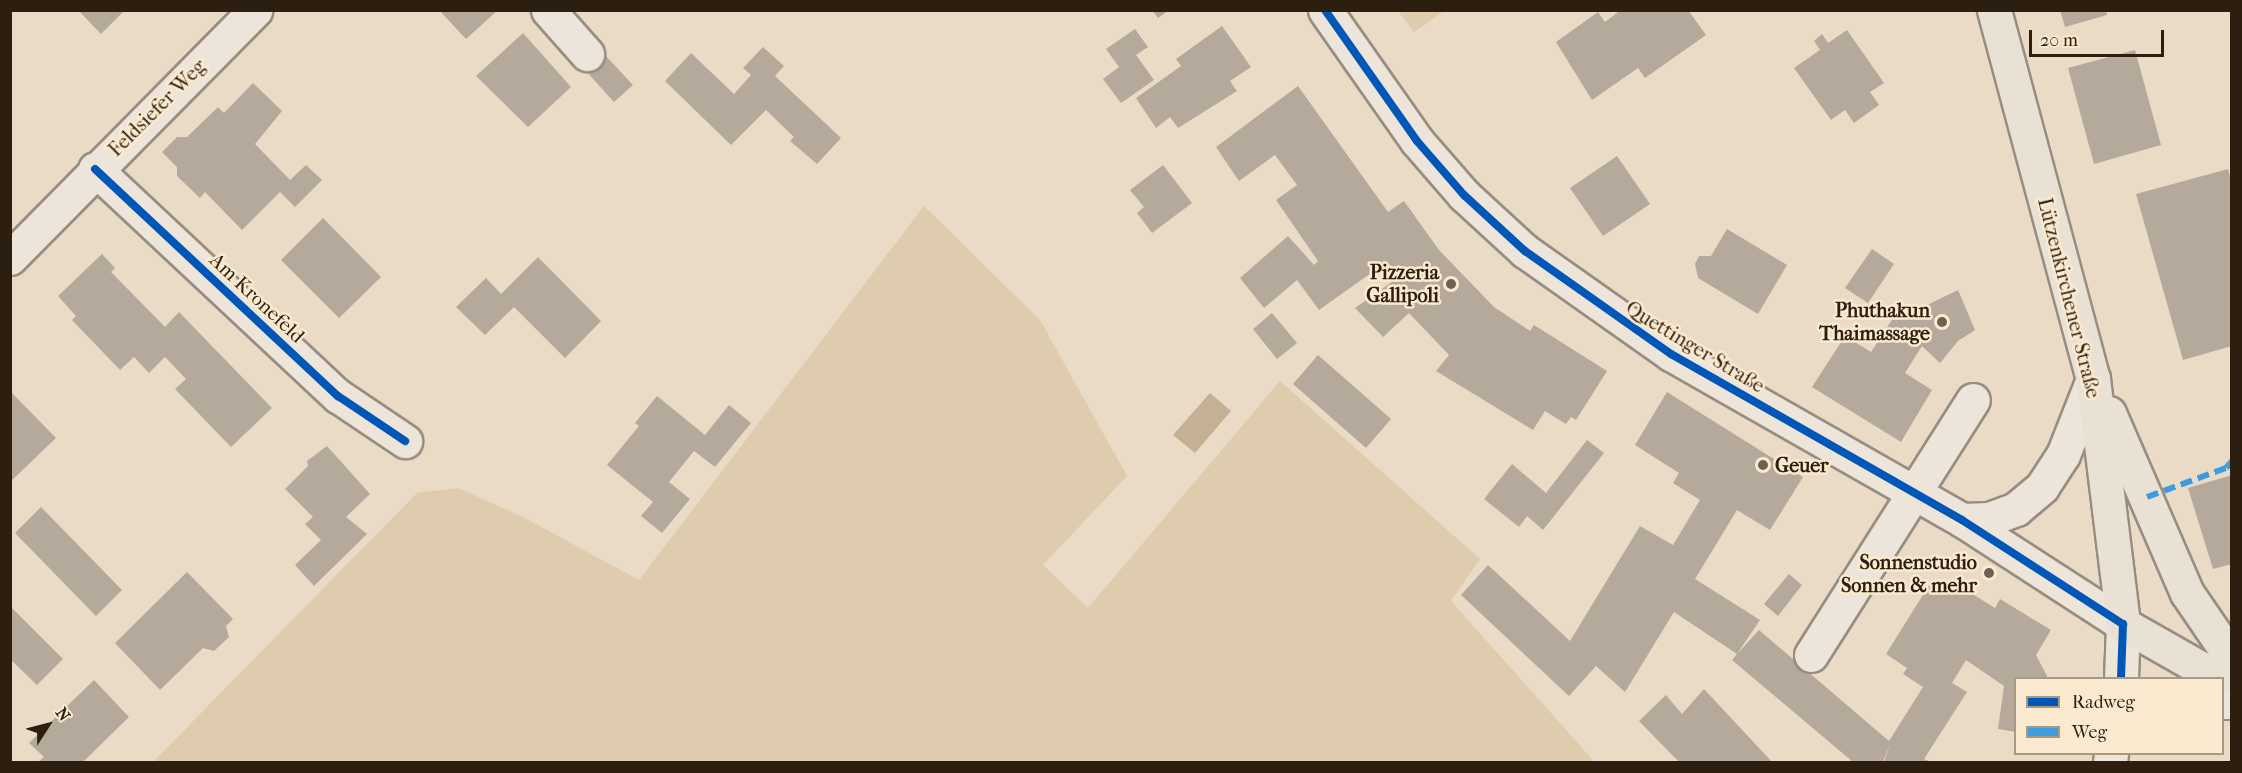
<!DOCTYPE html>
<meta charset="utf-8">
<style>
body{margin:0}
#map{position:relative;width:2242px;height:773px;overflow:hidden;background:#eadbc6;font-family:"IM FELL French Canon",serif}
div>[style]{position:absolute}
.green>*{inset:0;background:#dfcbae}
.water>*{inset:0;background:#c4b094}
.building>*{inset:0;background:#b4a99a}
.roads{filter:drop-shadow(2px 0 #978d80) drop-shadow(-2px 0 #978d80) drop-shadow(0 2px #978d80) drop-shadow(0 -2px #978d80)}
.minor>*{height:33px;margin:-16.5px;padding:0 16.5px;transform-origin:16.5px;border-radius:16.5px;background:#ede5da}
.major>*{height:33px;margin:-16.5px;padding:0 16.5px;transform-origin:16.5px;border-radius:16.5px;background:#e9e1d4}
.quiet>*{height:6px;margin-top:-3px;transform-origin:0;background:repeating-linear-gradient(90deg,#3d9bde 0 12px,transparent 0 18px)}
.cycleway>*{height:8px;margin:-4px;padding:0 4px;transform-origin:4px;border-radius:4px;background:#0057b8}
.dots>*{width:16px;height:16px;translate:-50% -50%;box-sizing:border-box;border:3px solid #fbead0;border-radius:50%}
span{translate:-50% -50%;white-space:nowrap;text-align:center;line-height:1.15;-webkit-text-stroke:5px #fbead0;paint-order:stroke}
.street-label{font-size:20px;color:#2d1f0f}
.poi-label{font-size:20px;color:#2d1f0f;font-weight:700}
.right{translate:-100% -50%;text-align:right}
.left{translate:0 -50%;text-align:left}
.frame{position:absolute;inset:0;border:12px solid #2d1f0f;pointer-events:none}
.legend{position:absolute;left:2014px;top:677px;width:210px;height:78px;box-sizing:border-box;background:#fbead0;border:2px solid #a99983;margin:0;padding:8px 10px;list-style:none;font-size:18px;color:#2d1f0f}
.legend li{display:flex;align-items:center;gap:12px;height:30px}
.legend b{width:30px;border:2px solid #a99983}
.north{position:absolute;left:18px;top:695px;width:60px;height:60px;-webkit-text-stroke:4px #fbead0;paint-order:stroke;rotate:54deg;font-size:16px;font-weight:700;line-height:24px;text-align:center;color:#2d1f0f}
.north::after{content:'';display:block;margin:auto;width:21px;height:27px;background:#2d1f0f;clip-path:polygon(50% 0,100% 100%,50% 72%,0 100%)}
.scale{position:absolute;left:2029px;top:30px;width:135px;height:27px;box-sizing:border-box;border:3px solid #2d1f0f;border-top:0;padding-left:8px;font-size:18px;line-height:21px;white-space:nowrap;color:#2d1f0f;-webkit-text-stroke:4px #fbead0;paint-order:stroke}
</style>
<div id="map">
<div class="green">
<i style="clip-path:polygon(1398px 11px,1444px 11px,1414px 32px)"></i>
<i style="clip-path:polygon(924px 206px,1040px 320px,1127px 476px,1043px 565px,1088px 608px,1280px 381px,1480px 559px,1451px 601px,1592px 759px,1589px 762px,153px 762px,417px 493px,458px 488px,523px 517px,639px 580px)"></i>
</div>
<div class="water">
<i style="clip-path:polygon(1210px 393px,1231px 411px,1195px 453px,1173px 435px)"></i>
</div>
<div class="building">
<i style="clip-path:polygon(78px 10px,125px 10px,101px 34px)"></i>
<i style="clip-path:polygon(439px 10px,498px 10px,466px 39px)"></i>
<i style="clip-path:polygon(1152px 10px,1169px 10px,1158px 18px)"></i>
<i style="clip-path:polygon(1621px 10px,1688px 10px,1706px 35px,1645px 78px,1638px 68px,1592px 100px,1556px 42px,1598px 12px,1605px 22px)"></i>
<i style="clip-path:polygon(2060px 10px,2106px 10px,2107px 15px,2065px 27px)"></i>
<i style="clip-path:polygon(1222px 26px,1251px 67px,1230px 81px,1237px 91px,1178px 128px,1170px 117px,1156px 128px,1136px 98px,1181px 66px,1176px 59px)"></i>
<i style="clip-path:polygon(1135px 29px,1148px 47px,1136px 55px,1154px 80px,1121px 103px,1103px 79px,1119px 67px,1106px 49px)"></i>
<i style="clip-path:polygon(1847px 30px,1884px 83px,1870px 92px,1879px 105px,1854px 123px,1845px 110px,1831px 120px,1794px 68px,1820px 50px,1814px 41px,1822px 34px,1828px 43px)"></i>
<i style="clip-path:polygon(523px 33px,571px 87px,528px 127px,476px 76px)"></i>
<i style="clip-path:polygon(763px 47px,784px 66px,775px 76px,841px 138px,817px 164px,790px 141px,794px 137px,766px 110px,731px 145px,665px 81px,691px 53px,734px 94px,751px 75px,743px 68px)"></i>
<i style="clip-path:polygon(2135px 50px,2161px 145px,2094px 164px,2068px 68px)"></i>
<i style="clip-path:polygon(604px 54px,633px 85px,614px 102px,586px 71px)"></i>
<i style="clip-path:polygon(253px 83px,282px 111px,255px 144px,290px 180px,306px 165px,322px 180px,295px 207px,280px 192px,242px 230px,205px 192px,200px 198px,177px 176px,177px 167px,162px 152px,177px 137px,187px 137px,218px 107px,224px 113px)"></i>
<i style="clip-path:polygon(1298px 86px,1388px 212px,1404px 201px,1439px 250px,1494px 307px,1530px 331px,1534px 325px,1607px 371px,1576px 420px,1571px 417px,1566px 424px,1545px 411px,1533px 430px,1436px 371px,1449px 355px,1409px 313px,1383px 337px,1355px 308px,1396px 279px,1385px 263px,1319px 310px,1297px 280px,1264px 308px,1240px 278px,1288px 236px,1314px 265px,1318px 261px,1276px 200px,1297px 185px,1275px 155px,1239px 181px,1216px 147px)"></i>
<i style="clip-path:polygon(1617px 156px,1650px 204px,1603px 236px,1570px 188px)"></i>
<i style="clip-path:polygon(1163px 165px,1192px 203px,1152px 233px,1137px 213px,1144px 207px,1130px 190px)"></i>
<i style="clip-path:polygon(2228px 169px,2232px 183px,2232px 346px,2183px 360px,2136px 194px)"></i>
<i style="clip-path:polygon(323px 218px,381px 277px,339px 318px,281px 260px)"></i>
<i style="clip-path:polygon(1727px 229px,1787px 265px,1758px 314px,1698px 278px,1695px 264px,1699px 256px,1711px 256px)"></i>
<i style="clip-path:polygon(1872px 249px,1894px 264px,1868px 303px,1845px 288px)"></i>
<i style="clip-path:polygon(102px 254px,115px 268px,111px 272px,165px 327px,179px 312px,272px 408px,231px 447px,175px 389px,186px 379px,165px 357px,149px 373px,134px 357px,120px 370px,72px 320px,76px 316px,58px 296px)"></i>
<i style="clip-path:polygon(538px 257px,601px 321px,565px 358px,514px 307px,485px 335px,456px 307px,486px 278px,501px 294px)"></i>
<i style="clip-path:polygon(1958px 290px,1975px 330px,1958px 341px,1940px 363px,1922px 346px,1905px 373px,1932px 390px,1901px 442px,1812px 387px,1845px 336px,1871px 352px,1901px 306px,1918px 316px,1925px 306px)"></i>
<i style="clip-path:polygon(1272px 313px,1297px 343px,1277px 359px,1253px 329px)"></i>
<i style="clip-path:polygon(1318px 355px,1391px 419px,1366px 448px,1293px 384px)"></i>
<i style="clip-path:polygon(10px 391px,56px 438px,10px 482px)"></i>
<i style="clip-path:polygon(1667px 392px,1803px 477px,1770px 530px,1737px 510px,1695px 579px,1760px 620px,1737px 654px,1759px 630px,1889px 741px,1923px 687px,1903px 674px,1907px 668px,1886px 654px,1931px 582px,1952px 595px,1958px 585px,1995px 608px,2000px 599px,2051px 630px,2036px 655px,2048px 678px,2016px 678px,2016px 732px,1998px 729px,2004px 686px,1966px 660px,1952px 683px,1967px 692px,1924px 759px,1931px 762px,1884px 762px,1891px 742px,1883px 762px,1853px 762px,1732px 660px,1737px 654px,1674px 612px,1625px 692px,1596px 666px,1569px 696px,1461px 595px,1488px 565px,1570px 641px,1640px 526px,1673px 545px,1700px 500px,1673px 483px,1679px 473px,1635px 445px)"></i>
<i style="clip-path:polygon(657px 396px,705px 435px,729px 405px,751px 423px,715px 467px,694px 451px,669px 482px,690px 499px,662px 533px,641px 516px,653px 502px,607px 465px,639px 426px,635px 423px)"></i>
<i style="clip-path:polygon(1587px 440px,1604px 453px,1543px 530px,1527px 516px,1519px 527px,1484px 499px,1512px 464px,1546px 493px)"></i>
<i style="clip-path:polygon(327px 446px,370px 494px,346px 517px,367px 534px,314px 586px,295px 565px,321px 540px,305px 524px,313px 517px,285px 489px,308px 466px,307px 461px)"></i>
<i style="clip-path:polygon(2232px 475px,2232px 564px,2213px 569px,2188px 488px)"></i>
<i style="clip-path:polygon(41px 507px,122px 590px,96px 616px,15px 533px)"></i>
<i style="clip-path:polygon(187px 572px,233px 619px,226px 626px,229px 637px,214px 651px,203px 648px,160px 690px,115px 643px)"></i>
<i style="clip-path:polygon(1789px 574px,1802px 585px,1778px 616px,1764px 604px)"></i>
<i style="clip-path:polygon(10px 606px,63px 659px,37px 685px,10px 659px)"></i>
<i style="clip-path:polygon(94px 680px,129px 717px,83px 762px,38px 762px,44px 757px,29px 743px)"></i>
<i style="clip-path:polygon(1704px 689px,1772px 762px,1679px 762px,1639px 721px,1666px 695px,1682px 714px)"></i>
</div>
<div class="roads">
<div class="minor">
<i style="left:548px;top:10px;width:59px;rotate:48.4deg"></i>
<i style="left:1325px;top:10px;width:160px;rotate:54.9deg"></i>
<i style="left:1417px;top:141px;width:72px;rotate:49deg"></i>
<i style="left:1464px;top:195px;width:83px;rotate:42.6deg"></i>
<i style="left:1525px;top:251px;width:179px;rotate:35.2deg"></i>
<i style="left:1671px;top:354px;width:335px;rotate:29.7deg"></i>
<i style="left:1962px;top:520px;width:192px;rotate:32.9deg"></i>
<i style="left:2123px;top:624px;width:54px;rotate:92.1deg"></i>
<i style="left:95px;top:169px;width:333px;rotate:43.1deg"></i>
<i style="left:338px;top:396px;width:81px;rotate:33.9deg"></i>
<i style="left:10px;top:258px;width:349px;rotate:-45.3deg"></i>
<i style="left:1962px;top:520px;width:27px;rotate:-2deg"></i>
<i style="left:1989px;top:519px;width:29px;rotate:-20deg"></i>
<i style="left:2016px;top:509px;width:34px;rotate:-40deg"></i>
<i style="left:2042px;top:487px;width:38px;rotate:-57deg"></i>
<i style="left:2063px;top:455px;width:82px;rotate:-68.5deg"></i>
<i style="left:1811px;top:655px;width:302px;rotate:-57.6deg"></i>
<i style="left:2222px;top:702px;width:10px"></i>
<i style="left:2110px;top:762px;width:8px;rotate:-83deg"></i>
</div>
<div class="major">
<i style="left:1994px;top:10px;width:382px;rotate:75deg"></i>
<i style="left:2093px;top:379px;width:247px;rotate:83deg"></i>
<i style="left:2123px;top:624px;width:109px;rotate:29.6deg"></i>
<i style="left:2109px;top:413px;width:196px;rotate:66.6deg"></i>
<i style="left:2187px;top:593px;width:80px;rotate:55.7deg"></i>
</div>
</div>
<div class="quiet">
<i style="left:2147px;top:497px;width:84px;rotate:-20.2deg"></i>
<i style="left:2226px;top:468px;width:9px;rotate:-49deg"></i>
</div>
<div class="cycleway">
<i style="left:1325px;top:10px;width:160px;rotate:54.9deg"></i>
<i style="left:1417px;top:141px;width:72px;rotate:49deg"></i>
<i style="left:1464px;top:195px;width:83px;rotate:42.6deg"></i>
<i style="left:1525px;top:251px;width:179px;rotate:35.2deg"></i>
<i style="left:1671px;top:354px;width:335px;rotate:29.7deg"></i>
<i style="left:1962px;top:520px;width:192px;rotate:32.9deg"></i>
<i style="left:2123px;top:624px;width:54px;rotate:92.1deg"></i>
<i style="left:95px;top:169px;width:333px;rotate:43.1deg"></i>
<i style="left:338px;top:396px;width:81px;rotate:33.9deg"></i>
</div>
<div class="dots">
<i style="left:1451px;top:284px;background:#6f614f"></i>
<i style="left:1942px;top:322px;background:#6f614f"></i>
<i style="left:1763px;top:465px;background:#6f614f"></i>
<i style="left:1989px;top:573px;background:#6f614f"></i>
</div>
<div class="street-label">
<span style="left:157px;top:108px;rotate:-45deg">Feldsiefer Weg</span>
<span style="left:257px;top:298px;rotate:43deg">Am Kronefeld</span>
<span style="left:2069px;top:298px;rotate:76deg">Lützenkirchener Straße</span>
<span style="left:1695px;top:347px;rotate:31deg">Quettinger Straße</span>
</div>
<div class="poi-label">
<span class="right" style="left:1439px;top:284px">Pizzeria<br>Gallipoli</span>
<span class="right" style="left:1930px;top:322px">Phuthakun<br>Thaimassage</span>
<span class="left" style="left:1775px;top:465px">Geuer</span>
<span class="right" style="left:1977px;top:574px">Sonnenstudio<br>Sonnen &amp; mehr</span>
</div>
<div class="frame"></div>
<ul class="legend">
<li><b style="height:8px;background:#0057b8"></b>Radweg</li>
<li><b style="height:8px;background:#3d9bde"></b>Weg</li>
</ul>
<div class="north">N</div>
<div class="scale">20 m</div>
</div>
